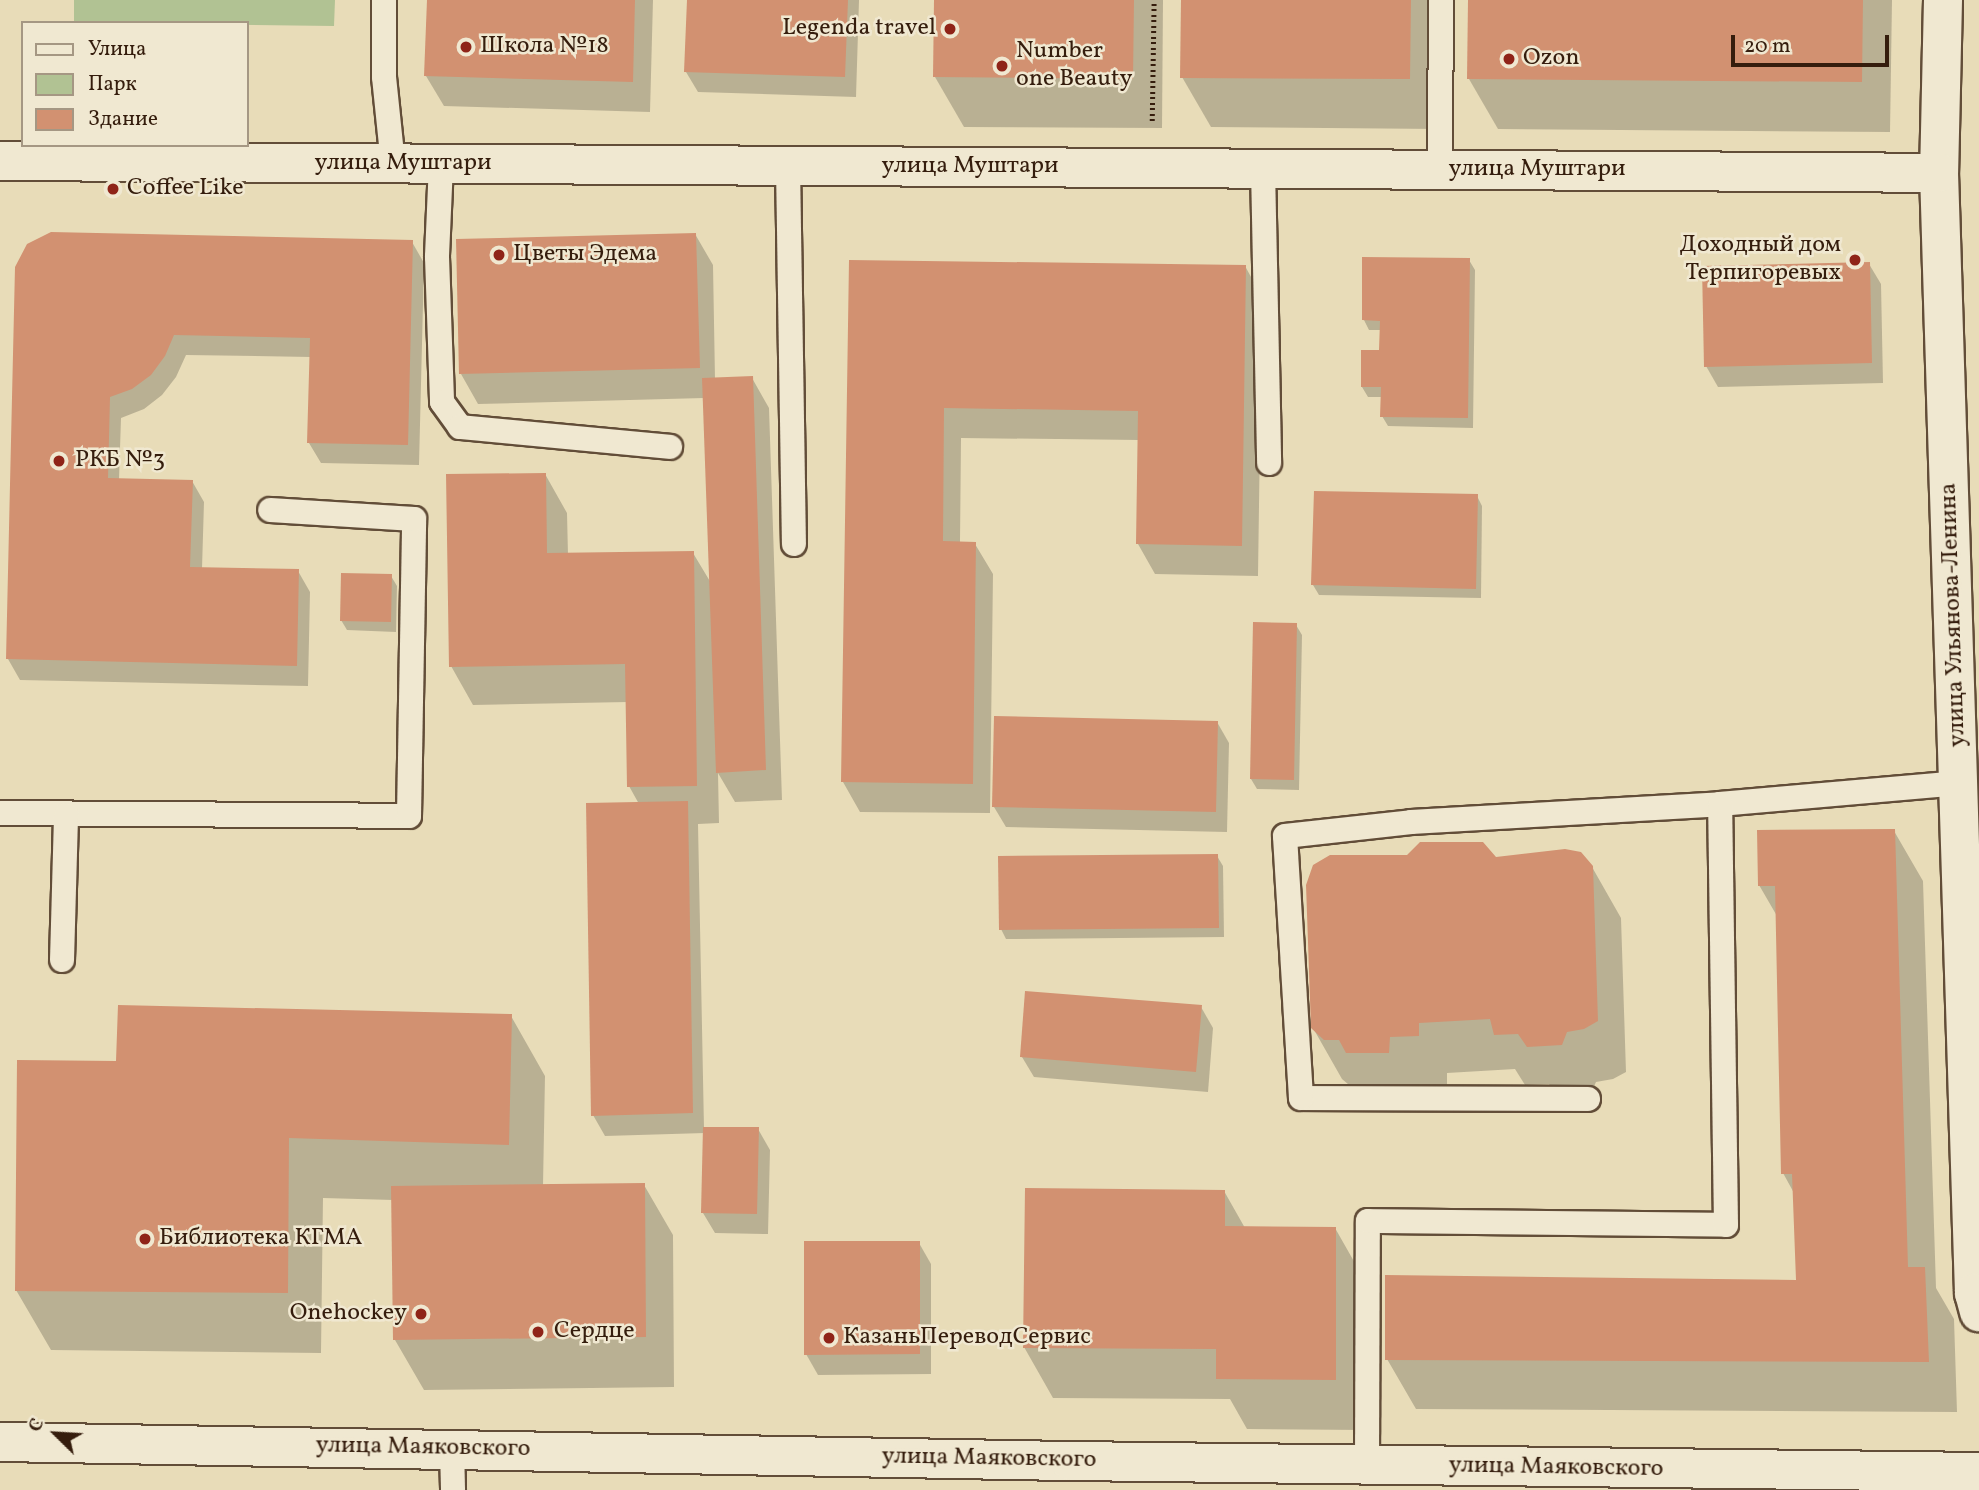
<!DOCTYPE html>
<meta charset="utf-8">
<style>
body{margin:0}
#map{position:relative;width:1979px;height:1490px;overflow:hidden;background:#e8dcb8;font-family:Vollkorn,serif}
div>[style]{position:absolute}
.green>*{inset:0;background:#b1c293}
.shadow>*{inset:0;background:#0003}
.building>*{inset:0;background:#d29171}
.path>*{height:4.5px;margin-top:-2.25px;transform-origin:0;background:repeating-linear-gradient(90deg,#351d0d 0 2px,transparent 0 5.5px)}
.roads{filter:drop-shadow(2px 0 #624d38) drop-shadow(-2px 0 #624d38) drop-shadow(0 2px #624d38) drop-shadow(0 -2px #624d38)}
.service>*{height:24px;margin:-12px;padding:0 12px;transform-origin:12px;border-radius:12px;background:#f0e8d1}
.minor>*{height:38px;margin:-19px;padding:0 19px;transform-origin:19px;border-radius:19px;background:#f0e8d1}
.dots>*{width:19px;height:19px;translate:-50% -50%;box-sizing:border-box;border:4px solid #f0e8d1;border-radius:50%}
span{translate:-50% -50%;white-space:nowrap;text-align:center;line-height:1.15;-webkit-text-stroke:5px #f0e8d1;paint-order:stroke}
.poi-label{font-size:24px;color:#351d0d}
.right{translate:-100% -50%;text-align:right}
.left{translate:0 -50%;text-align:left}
.street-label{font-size:24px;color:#351d0d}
.legend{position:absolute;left:21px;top:21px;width:228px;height:126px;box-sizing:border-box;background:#f0e8d1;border:2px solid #a59783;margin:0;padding:9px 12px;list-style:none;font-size:21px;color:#351d0d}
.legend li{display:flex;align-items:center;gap:14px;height:35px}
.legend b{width:35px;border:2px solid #a59783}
.north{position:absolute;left:21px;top:1399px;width:70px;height:70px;-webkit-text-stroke:5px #f0e8d1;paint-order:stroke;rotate:294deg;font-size:19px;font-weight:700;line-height:28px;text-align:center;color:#351d0d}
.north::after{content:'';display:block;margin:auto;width:24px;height:32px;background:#351d0d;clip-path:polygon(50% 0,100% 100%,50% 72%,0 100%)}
.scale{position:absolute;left:1731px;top:35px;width:158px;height:32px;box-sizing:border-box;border:4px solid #351d0d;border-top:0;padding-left:9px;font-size:21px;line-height:24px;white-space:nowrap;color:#351d0d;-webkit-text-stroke:5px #f0e8d1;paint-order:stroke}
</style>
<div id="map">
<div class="green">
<i style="clip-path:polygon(74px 0,335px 0,334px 26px,74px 23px)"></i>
</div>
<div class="shadow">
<i style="clip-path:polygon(428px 0,653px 0,650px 112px,444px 106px,426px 76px)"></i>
<i style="clip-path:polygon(688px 0,859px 0,856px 97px,698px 92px,686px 72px)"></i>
<i style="clip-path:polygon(935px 0,1163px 0,1162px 128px,964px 127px,935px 77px)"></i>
<i style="clip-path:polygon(1182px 0,1439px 0,1438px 129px,1211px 127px,1182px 77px)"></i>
<i style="clip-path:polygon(1469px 0,1892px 0,1890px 132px,1498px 129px,1469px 79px)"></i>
<i style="clip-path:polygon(695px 234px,713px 265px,715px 379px,752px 378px,769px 408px,782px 800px,735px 802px,718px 773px,719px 823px,698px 824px,704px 1128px,758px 1129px,770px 1150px,768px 1234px,715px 1233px,703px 1213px,705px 1133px,605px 1136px,593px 1115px,639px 804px,629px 786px,628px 702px,473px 705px,451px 666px,545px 474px,567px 513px,568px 555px,693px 553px,711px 583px,704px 398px,478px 404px,461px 374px)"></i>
<i style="clip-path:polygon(412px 242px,424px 263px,419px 465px,321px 463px,309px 443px,311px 357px,186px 355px,176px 377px,162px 395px,144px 409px,121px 418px,119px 480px,192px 481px,204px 502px,202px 569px,298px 571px,310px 592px,308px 686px,20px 680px,8px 659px,17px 267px)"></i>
<i style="clip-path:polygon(1469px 260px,1475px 270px,1473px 428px,1388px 426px,1382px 416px,1383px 397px,1368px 397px,1362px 387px,1381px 351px,1381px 330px,1369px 330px,1364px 320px)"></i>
<i style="clip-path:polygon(850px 261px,1245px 266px,1262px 297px,1258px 576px,1155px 574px,1138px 544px,1139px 440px,961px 438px,960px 543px,975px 544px,993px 574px,990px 813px,860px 812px,843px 782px)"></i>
<i style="clip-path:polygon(1869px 264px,1881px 284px,1883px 383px,1718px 387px,1706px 366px)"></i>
<i style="clip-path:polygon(1477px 496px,1482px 506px,1481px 598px,1319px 595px,1313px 585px)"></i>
<i style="clip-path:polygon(391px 576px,397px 586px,396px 632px,347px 630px,341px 620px)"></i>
<i style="clip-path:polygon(1296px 625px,1302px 635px,1299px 790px,1257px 789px,1251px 779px)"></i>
<i style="clip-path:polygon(1217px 722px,1229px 743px,1227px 832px,1006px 827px,994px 807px)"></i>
<i style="clip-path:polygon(1894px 831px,1923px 881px,1936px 1288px,1954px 1319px,1957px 1412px,1416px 1409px,1387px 1359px,1798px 1281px,1794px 1193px,1783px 1173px,1777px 916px,1759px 885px)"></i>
<i style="clip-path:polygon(1217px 856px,1223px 866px,1224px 937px,1006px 939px,1001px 929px)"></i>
<i style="clip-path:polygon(1496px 858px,1592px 867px,1621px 918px,1626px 1072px,1613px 1079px,1596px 1082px,1590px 1095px,1558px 1096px,1549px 1084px,1525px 1085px,1515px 1069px,1447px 1073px,1447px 1086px,1355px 1090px,1342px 1079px,1313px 1028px)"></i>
<i style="clip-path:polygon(1201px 1007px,1213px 1028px,1208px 1092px,1034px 1077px,1022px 1057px)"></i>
<i style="clip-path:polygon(511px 1016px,545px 1076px,543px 1186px,644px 1185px,673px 1235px,674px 1387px,424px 1390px,395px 1340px,393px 1200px,323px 1198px,321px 1353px,51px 1350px,16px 1290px,118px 1062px)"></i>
<i style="clip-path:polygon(1224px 1191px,1245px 1228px,1335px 1228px,1364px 1279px,1364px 1430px,1247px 1429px,1230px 1399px,1053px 1398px,1024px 1347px)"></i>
<i style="clip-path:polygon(919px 1243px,931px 1264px,931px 1374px,818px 1375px,806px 1354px)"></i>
</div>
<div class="building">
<i style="clip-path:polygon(427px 0,635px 0,633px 82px,424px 76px)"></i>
<i style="clip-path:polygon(687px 0,848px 0,845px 77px,684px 72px)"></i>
<i style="clip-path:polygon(934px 0,1134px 0,1133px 79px,933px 77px)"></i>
<i style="clip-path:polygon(1181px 0,1411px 0,1410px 79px,1180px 78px)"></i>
<i style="clip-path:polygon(1468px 0,1863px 0,1862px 82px,1467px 79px)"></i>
<i style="clip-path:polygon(51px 232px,413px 240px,408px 445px,307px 443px,310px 338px,174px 335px,165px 356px,151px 375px,132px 389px,110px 397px,108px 478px,193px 480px,190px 567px,299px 569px,297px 666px,6px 659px,15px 267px,27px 244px)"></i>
<i style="clip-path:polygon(696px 233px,700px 368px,459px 374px,456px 239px)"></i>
<i style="clip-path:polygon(1362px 257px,1470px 258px,1468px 418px,1380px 417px,1381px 387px,1361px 387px,1361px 350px,1379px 350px,1380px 321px,1362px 320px)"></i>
<i style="clip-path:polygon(849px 260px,1246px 265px,1242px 546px,1136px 544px,1138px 411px,944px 408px,943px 541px,976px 542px,973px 784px,841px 782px)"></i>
<i style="clip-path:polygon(1870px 262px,1872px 363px,1704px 367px,1702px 266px)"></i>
<i style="clip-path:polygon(753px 376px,766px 770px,716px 773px,702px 378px)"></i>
<i style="clip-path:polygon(546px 473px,547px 553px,694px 551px,697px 786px,627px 787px,625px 664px,449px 667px,446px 474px)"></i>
<i style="clip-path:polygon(1314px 491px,1478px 494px,1476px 589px,1311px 585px)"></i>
<i style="clip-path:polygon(341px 573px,392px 574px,391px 622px,340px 621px)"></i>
<i style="clip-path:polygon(1253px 622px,1297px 623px,1294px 780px,1250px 779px)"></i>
<i style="clip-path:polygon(994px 716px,1218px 721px,1216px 812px,992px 807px)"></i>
<i style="clip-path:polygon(688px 801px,693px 1113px,591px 1116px,586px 803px)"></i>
<i style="clip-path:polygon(1895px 829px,1908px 1267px,1925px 1267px,1929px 1362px,1385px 1360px,1385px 1275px,1796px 1280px,1792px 1174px,1781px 1174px,1775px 886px,1758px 886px,1757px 830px)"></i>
<i style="clip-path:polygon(1420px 842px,1483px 842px,1496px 857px,1565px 849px,1581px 852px,1593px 866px,1598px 1021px,1584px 1029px,1567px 1032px,1562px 1045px,1527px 1047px,1518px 1034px,1494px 1035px,1490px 1019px,1419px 1023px,1419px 1036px,1390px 1037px,1389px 1053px,1346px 1053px,1339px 1040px,1324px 1040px,1311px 1028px,1306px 885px,1313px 865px,1330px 855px,1407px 855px)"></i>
<i style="clip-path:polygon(1218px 854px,1219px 928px,999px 930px,998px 856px)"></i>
<i style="clip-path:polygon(1025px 991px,1202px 1005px,1196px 1072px,1020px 1057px)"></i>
<i style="clip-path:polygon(118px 1005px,512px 1014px,509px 1145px,289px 1138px,288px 1293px,15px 1291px,17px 1060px,116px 1061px)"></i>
<i style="clip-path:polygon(703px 1127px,759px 1127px,757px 1214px,701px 1213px)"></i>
<i style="clip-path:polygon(645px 1183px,646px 1337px,393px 1340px,391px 1186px)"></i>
<i style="clip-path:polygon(1025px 1188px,1225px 1190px,1225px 1226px,1336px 1227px,1336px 1380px,1216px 1379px,1216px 1349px,1023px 1348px)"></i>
<i style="clip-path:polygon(804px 1241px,920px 1241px,920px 1354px,804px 1355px)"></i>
</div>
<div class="path">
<i style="left:1152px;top:121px;width:121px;rotate:-89.1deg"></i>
</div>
<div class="roads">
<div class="service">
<i style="left:384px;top:0;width:77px;rotate:90deg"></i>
<i style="left:384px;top:77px;width:87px;rotate:84.1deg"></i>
<i style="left:441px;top:164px;width:93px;rotate:92.5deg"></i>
<i style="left:437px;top:257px;width:145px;rotate:88deg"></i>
<i style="left:442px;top:402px;width:31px;rotate:54deg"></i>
<i style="left:460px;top:427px;width:211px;rotate:5.4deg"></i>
<i style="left:788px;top:166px;width:378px;rotate:89.1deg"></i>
<i style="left:1263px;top:169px;width:294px;rotate:88.8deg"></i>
<i style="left:1440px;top:170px;width:170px;rotate:-89.7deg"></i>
<i style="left:0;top:813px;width:409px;rotate:0.4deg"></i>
<i style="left:409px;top:816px;width:297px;rotate:-89deg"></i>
<i style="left:414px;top:519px;width:144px;rotate:-176.4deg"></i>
<i style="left:62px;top:960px;width:145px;rotate:-88.4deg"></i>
<i style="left:1588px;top:1099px;width:287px;rotate:-179.8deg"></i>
<i style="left:1301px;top:1098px;width:262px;rotate:-93.5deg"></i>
<i style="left:1285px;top:836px;width:127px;rotate:-6.3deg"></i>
<i style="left:1411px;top:822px;width:310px;rotate:-3.3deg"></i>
<i style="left:1720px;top:804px;width:240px;rotate:-5deg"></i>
<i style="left:452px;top:1448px;width:42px;rotate:88.6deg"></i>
<i style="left:1367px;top:1464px;width:243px;rotate:-89.8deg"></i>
<i style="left:1368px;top:1221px;width:358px;rotate:0.6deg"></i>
<i style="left:1726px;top:1225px;width:421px;rotate:-90.8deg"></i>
</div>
<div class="minor">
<i style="left:1943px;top:0;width:173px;rotate:91.3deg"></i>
<i style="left:1939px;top:173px;width:1121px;rotate:88.21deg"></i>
<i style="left:1974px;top:1293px;width:20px;rotate:75deg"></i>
<i style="left:0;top:161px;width:1939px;rotate:0.35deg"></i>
<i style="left:0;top:1442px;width:1070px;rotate:1.02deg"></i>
<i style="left:1070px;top:1461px;width:909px;rotate:0.69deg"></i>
</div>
</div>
<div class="dots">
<i style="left:950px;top:29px;background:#8f2418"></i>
<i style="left:466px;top:47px;background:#8f2418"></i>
<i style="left:1509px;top:59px;background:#8f2418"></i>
<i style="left:1002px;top:66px;background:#8f2418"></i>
<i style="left:113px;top:189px;background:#8f2418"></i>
<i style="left:499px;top:255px;background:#8f2418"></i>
<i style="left:1855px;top:260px;background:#8f2418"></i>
<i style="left:59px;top:461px;background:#8f2418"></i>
<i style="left:145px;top:1239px;background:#8f2418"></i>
<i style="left:421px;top:1314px;background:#8f2418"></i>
<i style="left:538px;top:1332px;background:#8f2418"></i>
<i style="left:829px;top:1338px;background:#8f2418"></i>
</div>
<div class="poi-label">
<span class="right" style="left:936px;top:29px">Legenda travel</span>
<span class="left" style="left:480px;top:47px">Школа №18</span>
<span class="left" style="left:1016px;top:66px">Number<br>one Beauty</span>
<span class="left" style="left:1523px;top:59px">Ozon</span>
<span class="left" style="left:127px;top:189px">Coffee Like</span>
<span class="right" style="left:1841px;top:260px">Доходный дом<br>Терпигоревых</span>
<span class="left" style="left:513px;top:255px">Цветы Эдема</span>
<span class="left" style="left:75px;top:461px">РКБ №3</span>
<span class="left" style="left:159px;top:1239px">Библиотека КГМА</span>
<span class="right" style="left:407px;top:1314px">Onehockey</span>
<span class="left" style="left:554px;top:1332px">Сердце</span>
<span class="left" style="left:843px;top:1338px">КазаньПереводСервис</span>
</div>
<div class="street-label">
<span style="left:403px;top:164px">улица Муштари</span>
<span style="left:970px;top:167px">улица Муштари</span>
<span style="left:1537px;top:170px">улица Муштари</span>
<span style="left:1954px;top:615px;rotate:-92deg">улица Ульянова-Ленина</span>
<span style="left:423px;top:1448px;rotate:1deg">улица Маяковского</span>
<span style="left:989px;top:1459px;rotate:1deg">улица Маяковского</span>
<span style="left:1556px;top:1468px;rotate:1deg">улица Маяковского</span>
</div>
<ul class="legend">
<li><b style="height:9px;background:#f0e8d1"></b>Улица</li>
<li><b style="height:19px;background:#b1c293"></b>Парк</li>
<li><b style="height:19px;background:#d29171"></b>Здание</li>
</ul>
<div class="north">С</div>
<div class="scale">20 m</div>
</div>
